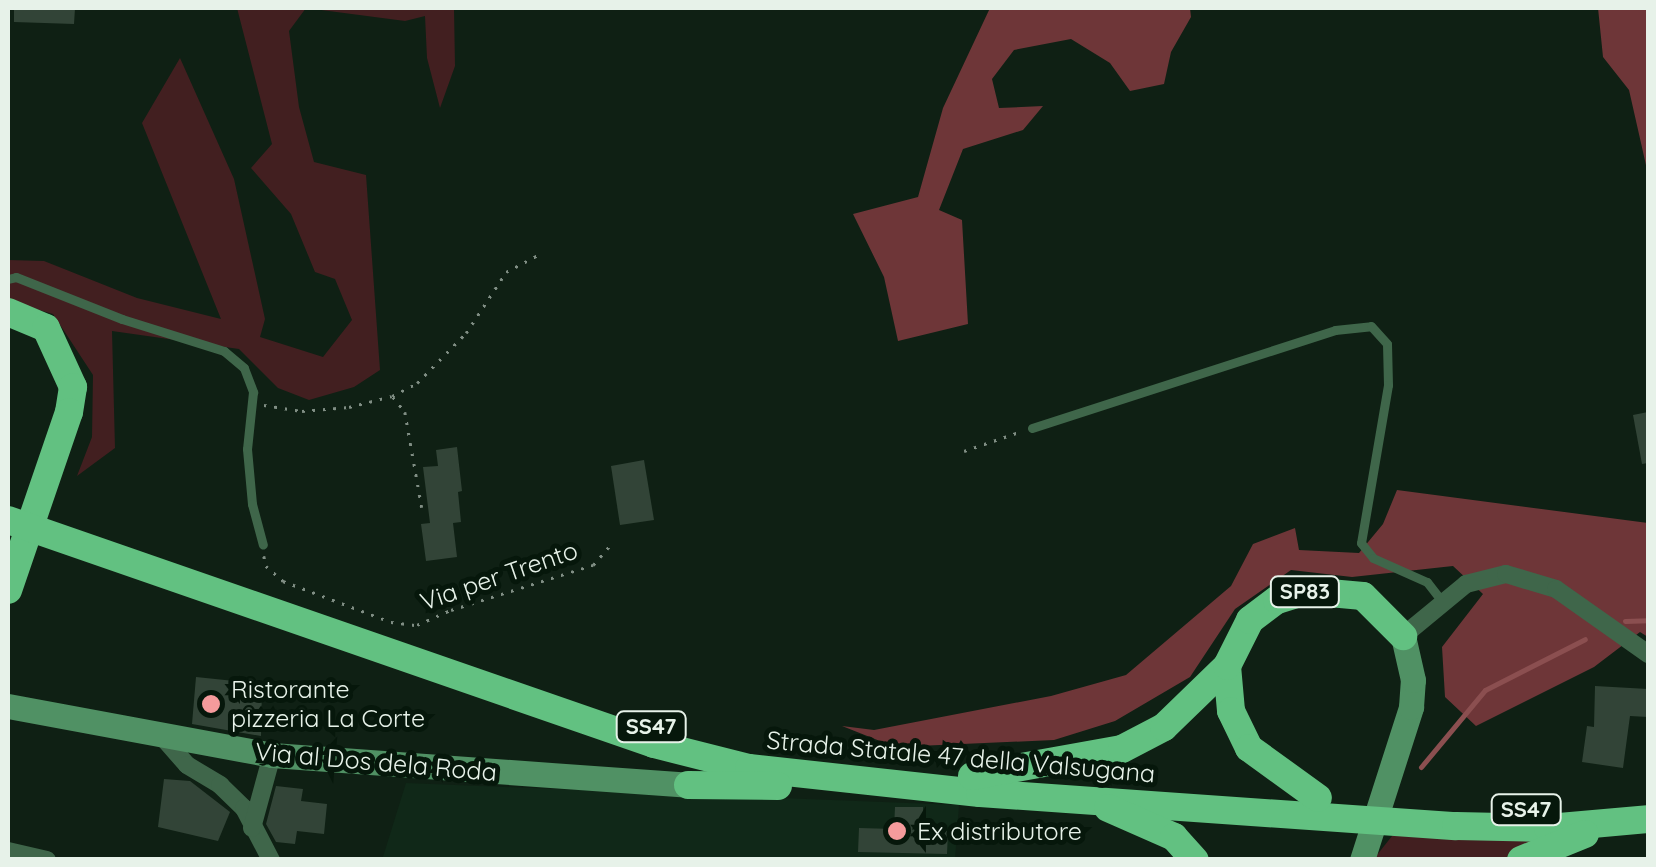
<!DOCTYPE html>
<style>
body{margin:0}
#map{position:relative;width:1656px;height:867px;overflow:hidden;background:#0f2014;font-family:Quicksand,sans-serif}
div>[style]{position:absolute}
.built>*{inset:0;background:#102818}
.green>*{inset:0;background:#421f20}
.forest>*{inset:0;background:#6e3638}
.stream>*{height:5px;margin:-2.5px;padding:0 2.5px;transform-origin:2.5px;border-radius:2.5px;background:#8b4f50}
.building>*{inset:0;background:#324437}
.path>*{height:2.5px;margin-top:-1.25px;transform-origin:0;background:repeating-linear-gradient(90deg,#808e84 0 2.5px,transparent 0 10.5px)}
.service>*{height:9px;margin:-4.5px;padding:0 4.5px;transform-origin:4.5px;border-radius:4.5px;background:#3f664a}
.minor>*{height:18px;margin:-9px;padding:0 9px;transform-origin:9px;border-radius:9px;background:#3f664a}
.secondary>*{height:25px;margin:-12.5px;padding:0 12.5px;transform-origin:12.5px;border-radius:12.5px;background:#509164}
.trunk>*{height:28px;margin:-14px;padding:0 14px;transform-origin:14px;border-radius:14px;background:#62c181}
.dots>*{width:28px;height:28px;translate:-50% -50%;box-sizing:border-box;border:5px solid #06170b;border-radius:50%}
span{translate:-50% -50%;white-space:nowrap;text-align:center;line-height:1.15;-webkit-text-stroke:10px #06170b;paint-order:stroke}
.shield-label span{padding:2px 8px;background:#06170b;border:2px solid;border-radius:8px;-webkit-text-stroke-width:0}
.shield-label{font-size:22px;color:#e7f2e9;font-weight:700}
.street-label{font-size:25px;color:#e7f2e9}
.poi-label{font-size:25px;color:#e7f2e9}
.left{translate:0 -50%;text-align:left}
.frame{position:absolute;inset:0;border:10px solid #e7f2e9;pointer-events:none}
</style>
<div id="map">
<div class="built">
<i style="clip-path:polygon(406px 783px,959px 805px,955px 859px,382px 860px)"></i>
</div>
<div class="green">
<i style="clip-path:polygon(237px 8px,454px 8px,455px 66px,440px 108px,427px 58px,425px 16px,405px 21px,306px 8px,289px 31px,299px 107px,314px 162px,366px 175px,380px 370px,354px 387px,309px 400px,278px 388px,239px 349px,112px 331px,115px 448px,77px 476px,92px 437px,93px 375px,53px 314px,8px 301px,8px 260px,44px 261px,137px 298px,221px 319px,142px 123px,180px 58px,234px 179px,265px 319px,260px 337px,323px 357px,352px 320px,335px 279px,315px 272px,291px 214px,251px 168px,272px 144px)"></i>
<i style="clip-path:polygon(1396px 831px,1542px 834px,1507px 859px,1373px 860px)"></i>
</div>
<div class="forest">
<i style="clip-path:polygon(990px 8px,1190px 8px,1191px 17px,1171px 52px,1164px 84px,1130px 91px,1110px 63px,1071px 39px,1014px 50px,992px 79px,999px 108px,1043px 106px,1023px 130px,963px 149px,939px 210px,962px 220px,968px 324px,898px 341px,884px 277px,853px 214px,918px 197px,943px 108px)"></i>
<i style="clip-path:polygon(1598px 8px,1648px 8px,1648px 174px,1629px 90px,1603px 57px)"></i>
<i style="clip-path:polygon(1397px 490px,1648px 523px,1648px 637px,1640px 632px,1594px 667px,1476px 726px,1445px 697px,1442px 647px,1483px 594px,1453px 566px,1352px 577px,1291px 570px,1235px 609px,1190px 677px,1115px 721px,1054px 740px,895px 747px,842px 726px,874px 730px,1051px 696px,1126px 675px,1231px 586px,1253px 544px,1295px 528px,1299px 550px,1359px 553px,1383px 524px)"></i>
</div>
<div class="stream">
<i style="left:1625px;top:621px;width:23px;rotate:-2deg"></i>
<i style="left:1421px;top:767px;width:100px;rotate:-50.3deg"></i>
<i style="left:1485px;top:690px;width:112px;rotate:-27deg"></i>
</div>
<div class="building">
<i style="clip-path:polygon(14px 8px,75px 8px,74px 24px,14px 22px)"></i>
<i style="clip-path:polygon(1648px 412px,1648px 463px,1642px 464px,1633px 415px)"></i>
<i style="clip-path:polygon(457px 447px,462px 491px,458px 492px,461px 522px,453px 523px,457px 557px,426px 561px,421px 524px,430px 523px,423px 467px,438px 466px,436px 450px)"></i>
<i style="clip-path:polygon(644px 460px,654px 520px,620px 525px,611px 466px)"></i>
<i style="clip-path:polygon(196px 677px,262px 684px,261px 736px,192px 724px)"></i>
<i style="clip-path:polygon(1595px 686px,1648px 689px,1648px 717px,1630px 716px,1623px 768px,1582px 762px,1587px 726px,1594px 727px)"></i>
<i style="clip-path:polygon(164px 779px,190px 781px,230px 812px,218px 841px,158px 827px)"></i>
<i style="clip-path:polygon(276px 786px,303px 789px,301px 801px,327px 804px,324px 834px,297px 831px,295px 844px,276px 842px,266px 824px)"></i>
<i style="clip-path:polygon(895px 807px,923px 807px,923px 831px,948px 831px,947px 854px,858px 852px,859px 828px,894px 829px)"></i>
</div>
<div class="path">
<i style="left:393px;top:397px;width:19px;rotate:51deg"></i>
<i style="left:405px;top:412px;width:97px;rotate:80deg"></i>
<i style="left:264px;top:405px;width:38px;rotate:9deg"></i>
<i style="left:302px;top:411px;width:47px;rotate:-4.9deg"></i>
<i style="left:349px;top:407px;width:44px;rotate:-14.3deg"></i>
<i style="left:392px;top:396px;width:28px;rotate:-27deg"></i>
<i style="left:417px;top:383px;width:70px;rotate:-45.6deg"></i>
<i style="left:466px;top:333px;width:73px;rotate:-56.7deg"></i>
<i style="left:506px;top:272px;width:40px;rotate:-28deg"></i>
<i style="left:964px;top:451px;width:61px;rotate:-19deg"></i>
<i style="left:264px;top:556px;width:10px;rotate:79deg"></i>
<i style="left:266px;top:566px;width:23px;rotate:41deg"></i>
<i style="left:283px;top:581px;width:116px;rotate:20.8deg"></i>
<i style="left:391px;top:622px;width:26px;rotate:7deg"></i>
<i style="left:417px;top:625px;width:37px;rotate:-24deg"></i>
<i style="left:451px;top:610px;width:149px;rotate:-17.6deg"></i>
<i style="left:593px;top:565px;width:30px;rotate:-49deg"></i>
</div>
<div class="service">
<i style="left:8px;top:279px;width:8px;rotate:-14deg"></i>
<i style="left:16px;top:277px;width:114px;rotate:21.6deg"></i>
<i style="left:122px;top:319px;width:107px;rotate:17.4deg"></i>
<i style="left:224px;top:351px;width:26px;rotate:40deg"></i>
<i style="left:244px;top:368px;width:26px;rotate:69deg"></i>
<i style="left:253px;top:392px;width:57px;rotate:96deg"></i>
<i style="left:247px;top:449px;width:55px;rotate:84.8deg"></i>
<i style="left:252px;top:504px;width:42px;rotate:75deg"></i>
<i style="left:1032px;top:428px;width:318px;rotate:-17.9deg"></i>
<i style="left:1335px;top:330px;width:36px;rotate:-6deg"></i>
<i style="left:1371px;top:326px;width:24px;rotate:48deg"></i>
<i style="left:1387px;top:344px;width:41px;rotate:88.6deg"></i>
<i style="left:1388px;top:385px;width:160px;rotate:99.7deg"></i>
<i style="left:1361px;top:543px;width:19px;rotate:51deg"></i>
<i style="left:1373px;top:558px;width:59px;rotate:24deg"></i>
<i style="left:1427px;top:582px;width:24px;rotate:52deg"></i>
</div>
<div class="minor">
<i style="left:1403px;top:636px;width:82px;rotate:-39.5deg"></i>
<i style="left:1466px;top:584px;width:41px;rotate:-14deg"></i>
<i style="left:1506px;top:574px;width:52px;rotate:16.7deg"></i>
<i style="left:1556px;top:589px;width:113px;rotate:35.2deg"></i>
<i style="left:160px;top:734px;width:41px;rotate:48.9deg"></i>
<i style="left:187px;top:765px;width:39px;rotate:31deg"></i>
<i style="left:220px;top:785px;width:33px;rotate:44deg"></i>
<i style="left:244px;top:808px;width:59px;rotate:62.6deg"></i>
<i style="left:252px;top:828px;width:76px;rotate:-74.7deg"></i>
<i style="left:8px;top:851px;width:40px;rotate:13deg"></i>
</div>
<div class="secondary">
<i style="left:8px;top:706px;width:269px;rotate:10.5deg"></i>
<i style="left:272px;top:755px;width:417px;rotate:4.1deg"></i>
<i style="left:1362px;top:860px;width:161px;rotate:-72.2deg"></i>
<i style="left:1411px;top:707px;width:27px;rotate:-86deg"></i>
<i style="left:1413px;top:680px;width:45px;rotate:-102.8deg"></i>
</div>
<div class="trunk">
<i style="left:8px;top:312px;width:41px;rotate:22.8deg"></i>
<i style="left:46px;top:328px;width:65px;rotate:65.4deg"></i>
<i style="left:73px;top:387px;width:25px;rotate:99deg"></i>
<i style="left:69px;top:412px;width:188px;rotate:108.9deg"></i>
<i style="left:8px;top:520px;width:684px;rotate:19.12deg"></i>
<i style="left:654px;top:744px;width:98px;rotate:14.2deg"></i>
<i style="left:749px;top:768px;width:232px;rotate:6.2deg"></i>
<i style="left:980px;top:793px;width:477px;rotate:4deg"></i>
<i style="left:1456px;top:826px;width:92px;rotate:1.2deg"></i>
<i style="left:1548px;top:828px;width:100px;rotate:-5.1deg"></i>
<i style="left:1227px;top:666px;width:45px;rotate:84.9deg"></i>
<i style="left:1231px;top:711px;width:41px;rotate:64.1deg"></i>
<i style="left:1249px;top:748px;width:85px;rotate:35.9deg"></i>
<i style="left:972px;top:776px;width:152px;rotate:-10.2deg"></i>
<i style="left:1122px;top:749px;width:47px;rotate:-27.6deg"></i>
<i style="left:1164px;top:727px;width:88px;rotate:-44.1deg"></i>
<i style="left:1227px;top:666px;width:51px;rotate:-63.4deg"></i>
<i style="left:1250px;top:620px;width:34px;rotate:-37deg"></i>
<i style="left:1277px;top:600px;width:31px;rotate:-17deg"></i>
<i style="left:1307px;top:591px;width:56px;rotate:5.1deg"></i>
<i style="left:1363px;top:596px;width:57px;rotate:45deg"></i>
<i style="left:688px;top:785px;width:90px;rotate:0.6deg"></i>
<i style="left:1108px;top:808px;width:72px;rotate:23.7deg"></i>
<i style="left:1174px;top:837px;width:31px;rotate:48deg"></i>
<i style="left:1521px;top:860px;width:69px;rotate:-22.1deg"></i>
</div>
<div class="dots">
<i style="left:211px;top:704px;background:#f59b9c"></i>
<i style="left:897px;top:831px;background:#f59b9c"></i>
</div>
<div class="shield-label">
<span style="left:1305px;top:592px">SP83</span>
<span style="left:651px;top:727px">SS47</span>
<span style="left:1526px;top:810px">SS47</span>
</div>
<div class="street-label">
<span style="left:499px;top:576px;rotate:-19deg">Via per Trento</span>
<span style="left:961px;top:757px;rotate:5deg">Strada Statale 47 della Valsugana</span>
<span style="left:376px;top:762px;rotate:5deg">Via al Dos dela Roda</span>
</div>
<div class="poi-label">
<span class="left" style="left:231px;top:704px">Ristorante<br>pizzeria La Corte</span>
<span class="left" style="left:917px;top:831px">Ex distributore</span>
</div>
<div class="frame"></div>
</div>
